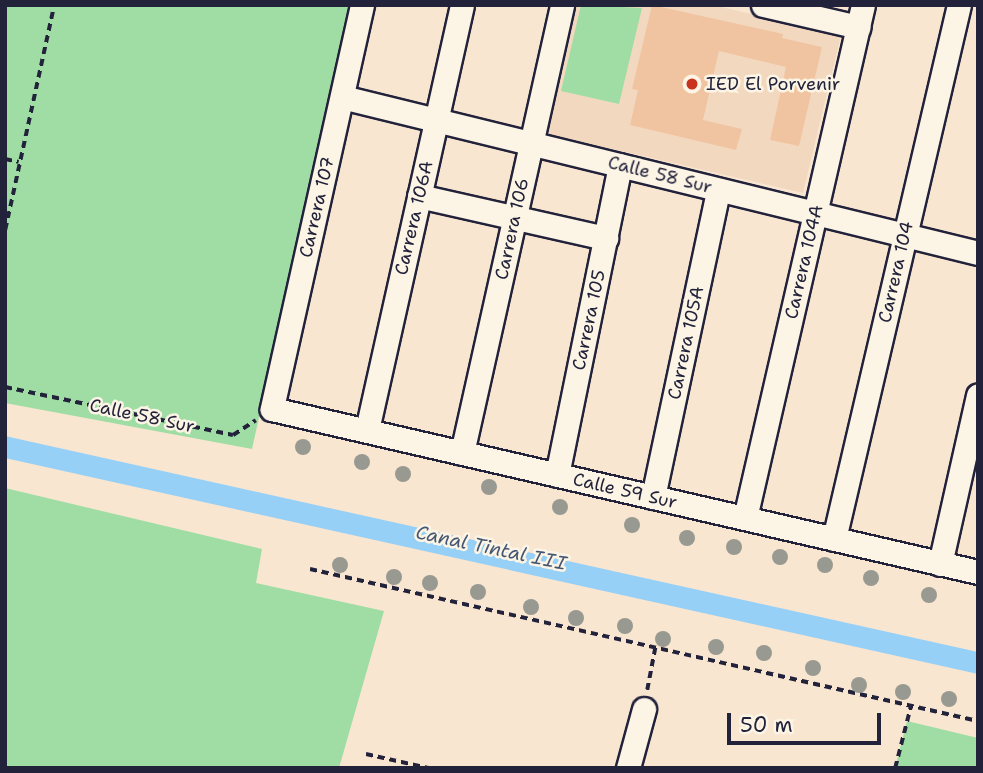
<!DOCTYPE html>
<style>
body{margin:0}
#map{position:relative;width:983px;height:773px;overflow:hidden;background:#f9e6d1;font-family:"Shantell Sans",sans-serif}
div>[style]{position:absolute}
.built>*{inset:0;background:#f3d8c0}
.green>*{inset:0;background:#a0dda5}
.water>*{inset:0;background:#97d0f7}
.building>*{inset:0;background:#f1c4a1}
.path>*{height:3.5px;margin-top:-1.75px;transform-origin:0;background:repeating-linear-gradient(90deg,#22223b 0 7px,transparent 0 12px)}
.roads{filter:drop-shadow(2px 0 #22223b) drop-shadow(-2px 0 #22223b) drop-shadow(0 2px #22223b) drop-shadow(0 -2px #22223b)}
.street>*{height:23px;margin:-11.5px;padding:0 11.5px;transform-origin:11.5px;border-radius:11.5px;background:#fcf5e5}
.trees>*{width:16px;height:16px;margin:-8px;border-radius:50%;background:#989990}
.dots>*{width:19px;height:19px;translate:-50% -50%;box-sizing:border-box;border:4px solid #fcf5e5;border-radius:50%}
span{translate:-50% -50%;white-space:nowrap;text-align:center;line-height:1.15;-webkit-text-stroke:5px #fcf5e5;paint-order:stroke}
.poi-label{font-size:18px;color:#22223b}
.left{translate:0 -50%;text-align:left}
.street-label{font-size:18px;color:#22223b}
.water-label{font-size:19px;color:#455673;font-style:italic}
.frame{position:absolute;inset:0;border:7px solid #22223b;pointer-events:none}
.scale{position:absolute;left:727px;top:713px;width:154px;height:32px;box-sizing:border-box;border:4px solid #22223b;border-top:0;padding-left:9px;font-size:21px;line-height:24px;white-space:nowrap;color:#22223b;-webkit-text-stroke:5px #fcf5e5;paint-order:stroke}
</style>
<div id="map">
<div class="built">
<i style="clip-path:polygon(574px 5px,713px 5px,841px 35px,803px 193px,544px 133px)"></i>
</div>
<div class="green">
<i style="clip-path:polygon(5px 5px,351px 5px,252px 449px,5px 403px)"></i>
<i style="clip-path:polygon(581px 5px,642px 8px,619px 104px,561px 91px)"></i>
<i style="clip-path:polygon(5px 488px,262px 549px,256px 583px,384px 611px,339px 768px,5px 768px)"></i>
<i style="clip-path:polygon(907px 721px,978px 738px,978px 768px,895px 768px)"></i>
</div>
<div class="water">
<i style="clip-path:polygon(5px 436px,978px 652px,978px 674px,5px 458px)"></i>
</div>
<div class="building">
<i style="clip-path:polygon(652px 5px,783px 34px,782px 38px,822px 47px,799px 146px,770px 140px,786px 67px,719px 51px,703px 120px,742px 129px,736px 150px,630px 125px,638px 90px,632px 89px)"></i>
</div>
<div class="path">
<i style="left:5px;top:159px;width:14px;rotate:12deg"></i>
<i style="left:5px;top:230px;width:230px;rotate:-77.7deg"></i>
<i style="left:5px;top:387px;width:233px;rotate:11.9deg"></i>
<i style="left:233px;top:435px;width:27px;rotate:-33deg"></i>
<i style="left:310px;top:569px;width:685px;rotate:12.82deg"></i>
<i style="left:647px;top:690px;width:43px;rotate:-79.2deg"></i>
<i style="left:366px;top:754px;width:64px;rotate:12.7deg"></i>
<i style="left:895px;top:768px;width:65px;rotate:-75.7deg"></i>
</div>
<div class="roads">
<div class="street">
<i style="left:362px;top:5px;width:414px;rotate:102.6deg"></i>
<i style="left:272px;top:409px;width:725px;rotate:13deg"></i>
<i style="left:763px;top:5px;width:98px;rotate:13deg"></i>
<i style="left:342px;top:97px;width:655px;rotate:13.78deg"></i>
<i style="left:419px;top:196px;width:192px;rotate:12.7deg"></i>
<i style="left:367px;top:430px;width:435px;rotate:-77.4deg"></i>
<i style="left:462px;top:453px;width:459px;rotate:-77.4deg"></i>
<i style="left:557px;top:475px;width:316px;rotate:-78.5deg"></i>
<i style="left:653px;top:497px;width:314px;rotate:-78deg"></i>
<i style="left:745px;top:518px;width:526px;rotate:-77.05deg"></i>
<i style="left:834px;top:539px;width:548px;rotate:-76.83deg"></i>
<i style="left:940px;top:564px;width:173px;rotate:-77.3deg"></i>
<i style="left:628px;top:768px;width:61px;rotate:-74.8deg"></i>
</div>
</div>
<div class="trees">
<i style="left:303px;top:447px"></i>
<i style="left:362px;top:462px"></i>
<i style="left:403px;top:474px"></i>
<i style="left:489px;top:487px"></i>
<i style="left:560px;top:507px"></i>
<i style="left:632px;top:525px"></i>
<i style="left:687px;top:538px"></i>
<i style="left:734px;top:547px"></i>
<i style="left:780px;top:557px"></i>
<i style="left:340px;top:565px"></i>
<i style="left:825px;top:565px"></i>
<i style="left:394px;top:577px"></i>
<i style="left:871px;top:578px"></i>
<i style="left:430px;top:583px"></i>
<i style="left:478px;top:592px"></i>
<i style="left:929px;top:595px"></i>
<i style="left:531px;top:607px"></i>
<i style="left:576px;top:618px"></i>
<i style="left:625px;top:626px"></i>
<i style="left:663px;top:639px"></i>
<i style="left:716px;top:647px"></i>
<i style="left:764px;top:653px"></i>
<i style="left:813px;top:668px"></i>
<i style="left:859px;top:685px"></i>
<i style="left:903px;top:692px"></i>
<i style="left:949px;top:699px"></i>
</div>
<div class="dots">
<i style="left:692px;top:84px;background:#c8321e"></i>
</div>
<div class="poi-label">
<span class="left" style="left:706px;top:84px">IED El Porvenir</span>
</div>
<div class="street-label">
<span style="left:660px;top:175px;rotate:14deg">Calle 58 Sur</span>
<span style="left:317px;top:207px;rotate:-77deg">Carrera 107</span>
<span style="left:414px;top:218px;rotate:-77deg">Carrera 106A</span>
<span style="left:512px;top:229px;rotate:-78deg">Carrera 106</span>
<span style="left:804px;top:262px;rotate:-77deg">Carrera 104A</span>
<span style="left:896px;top:272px;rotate:-77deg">Carrera 104</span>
<span style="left:589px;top:320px;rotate:-78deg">Carrera 105</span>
<span style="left:686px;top:343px;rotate:-78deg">Carrera 105A</span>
<span style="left:142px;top:416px;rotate:12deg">Calle 58 Sur</span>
<span style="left:625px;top:491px;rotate:13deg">Calle 59 Sur</span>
</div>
<div class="water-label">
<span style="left:491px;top:548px;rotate:12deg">Canal Tintal III</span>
</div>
<div class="frame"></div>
<div class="scale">50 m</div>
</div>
